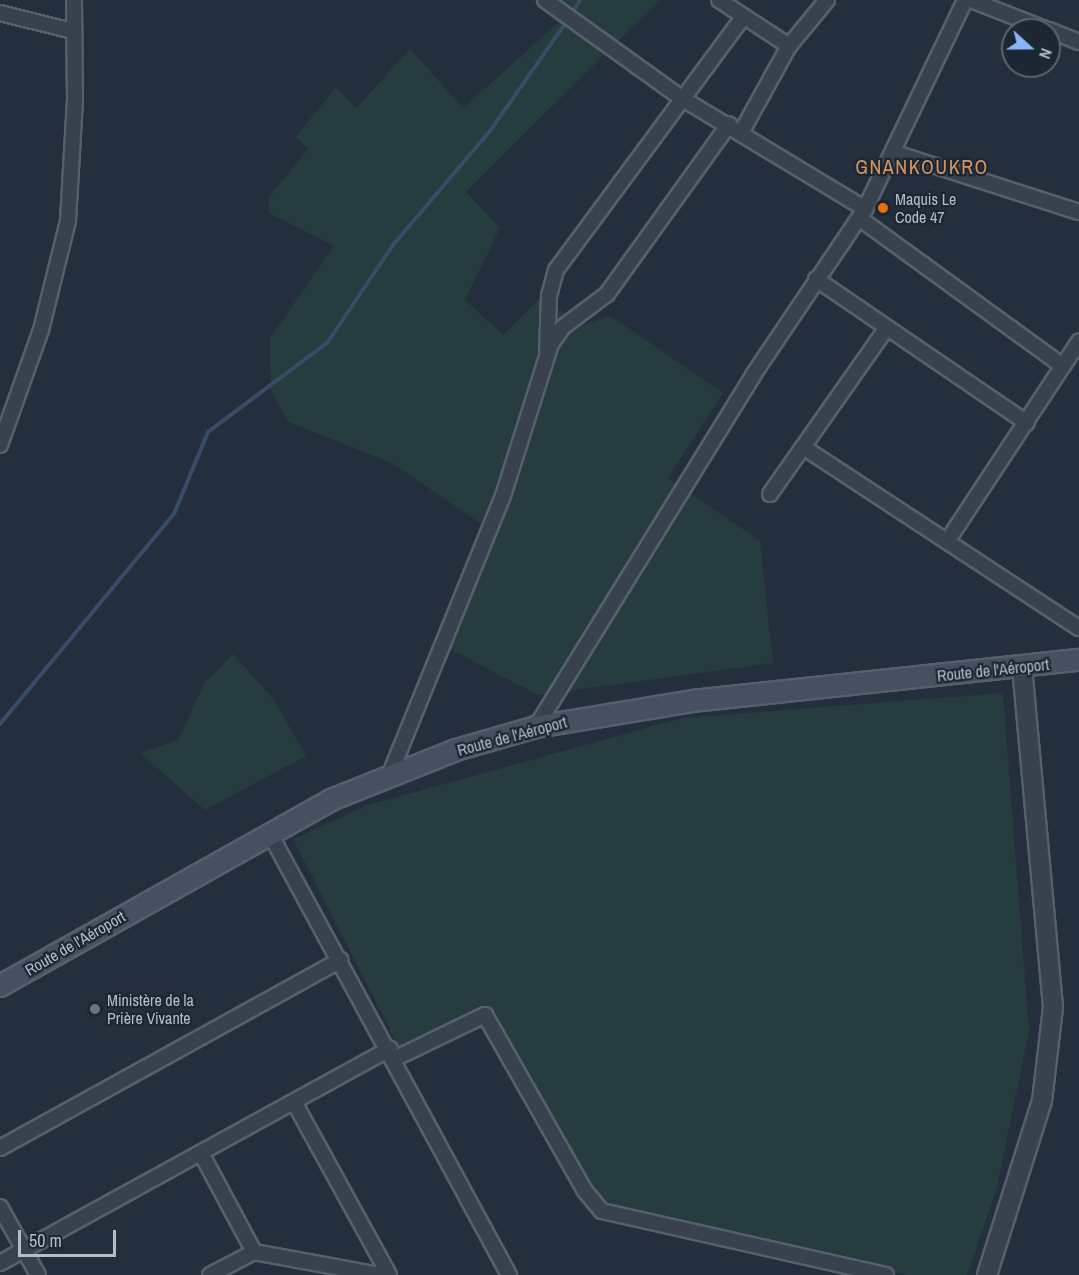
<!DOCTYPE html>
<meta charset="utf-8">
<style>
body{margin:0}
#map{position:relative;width:1079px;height:1275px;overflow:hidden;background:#242f3e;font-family:"Archivo Narrow",sans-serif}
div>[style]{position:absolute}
.green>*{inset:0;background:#263c3f}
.stream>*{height:4px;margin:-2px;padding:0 2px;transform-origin:2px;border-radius:2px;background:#394c67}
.roads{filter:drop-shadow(2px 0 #565f6c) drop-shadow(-2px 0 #565f6c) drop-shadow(0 2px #565f6c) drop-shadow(0 -2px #565f6c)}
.minor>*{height:14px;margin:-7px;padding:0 7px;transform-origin:7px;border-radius:7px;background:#38414e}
.tertiary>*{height:18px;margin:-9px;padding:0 9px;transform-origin:9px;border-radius:9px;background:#38414e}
.secondary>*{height:20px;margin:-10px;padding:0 10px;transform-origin:10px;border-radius:10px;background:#465061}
.dots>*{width:16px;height:16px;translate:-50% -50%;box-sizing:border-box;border:3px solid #1d2633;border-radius:50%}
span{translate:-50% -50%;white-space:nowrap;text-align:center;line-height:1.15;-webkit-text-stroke:4.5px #1d2633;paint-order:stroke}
.poi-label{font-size:16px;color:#b4bcc9}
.left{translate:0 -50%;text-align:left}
.street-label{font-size:16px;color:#b4bcc9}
.quarter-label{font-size:20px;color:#d59563;letter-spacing:1.5px}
.north{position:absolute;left:1001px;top:18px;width:60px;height:60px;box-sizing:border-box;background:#1d2633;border:2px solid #59626f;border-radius:50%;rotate:111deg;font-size:16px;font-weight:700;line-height:24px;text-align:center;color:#b4bcc9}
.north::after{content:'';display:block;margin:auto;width:21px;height:27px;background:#8ab4f8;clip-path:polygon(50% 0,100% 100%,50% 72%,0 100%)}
.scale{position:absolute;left:18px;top:1230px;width:98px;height:27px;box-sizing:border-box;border:3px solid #b4bcc9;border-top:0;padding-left:8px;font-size:18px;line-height:21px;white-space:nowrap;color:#b4bcc9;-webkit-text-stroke:4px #1d2633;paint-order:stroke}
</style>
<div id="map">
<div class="green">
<i style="clip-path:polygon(532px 0,659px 0,466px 192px,500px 228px,465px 300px,503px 335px,540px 298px,582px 325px,611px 316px,723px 393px,668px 478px,760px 541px,773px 663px,538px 695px,446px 647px,493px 532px,392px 463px,288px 422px,271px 390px,270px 338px,334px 246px,269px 213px,268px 198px,308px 149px,296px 137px,336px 87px,356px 108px,410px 49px,463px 108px,558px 23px)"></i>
<i style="clip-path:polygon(233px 654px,274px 700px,306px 756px,205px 810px,140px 753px,178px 740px,204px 684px)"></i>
<i style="clip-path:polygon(1003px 693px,1029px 1030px,997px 1188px,967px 1275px,908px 1275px,620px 1212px,591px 1187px,490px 1006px,401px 1051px,293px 839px,368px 805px,683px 718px)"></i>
</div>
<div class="stream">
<i style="left:571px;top:15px;width:17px;rotate:-59deg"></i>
<i style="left:0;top:724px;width:273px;rotate:-50.4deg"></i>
<i style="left:174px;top:514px;width:89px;rotate:-67.5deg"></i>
<i style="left:208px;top:432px;width:149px;rotate:-36.8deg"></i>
<i style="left:327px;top:343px;width:118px;rotate:-56deg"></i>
<i style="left:393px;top:245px;width:150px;rotate:-49.6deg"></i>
<i style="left:490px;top:131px;width:134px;rotate:-55deg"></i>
</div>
<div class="roads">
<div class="minor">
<i style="left:545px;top:0;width:170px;rotate:35.7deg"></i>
<i style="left:683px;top:99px;width:213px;rotate:31.1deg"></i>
<i style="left:719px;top:0;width:84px;rotate:33.3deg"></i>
<i style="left:971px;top:0;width:83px;rotate:21.3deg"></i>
<i style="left:0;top:13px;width:75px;rotate:13.9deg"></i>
<i style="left:1049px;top:30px;width:32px;rotate:22deg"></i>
<i style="left:742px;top:131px;width:97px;rotate:-61.1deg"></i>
<i style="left:789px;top:46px;width:60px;rotate:-50.4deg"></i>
<i style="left:895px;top:153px;width:193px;rotate:17.8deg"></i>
<i style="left:859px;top:218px;width:252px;rotate:36deg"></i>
<i style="left:816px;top:279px;width:255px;rotate:34.3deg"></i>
<i style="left:547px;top:351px;width:55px;rotate:-87.9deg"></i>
<i style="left:549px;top:296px;width:27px;rotate:-75deg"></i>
<i style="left:556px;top:270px;width:315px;rotate:-53.5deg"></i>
<i style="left:0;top:445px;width:122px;rotate:-70.4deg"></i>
<i style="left:41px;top:330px;width:112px;rotate:-76.1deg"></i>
<i style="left:68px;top:221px;width:123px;rotate:-86.7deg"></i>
<i style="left:75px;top:98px;width:98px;rotate:-90.6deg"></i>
<i style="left:803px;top:447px;width:330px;rotate:33.3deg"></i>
<i style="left:770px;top:494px;width:202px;rotate:-54.9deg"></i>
<i style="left:948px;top:540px;width:238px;rotate:-56.6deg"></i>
<i style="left:536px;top:727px;width:414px;rotate:-58.3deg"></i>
<i style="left:753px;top:375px;width:200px;rotate:-56deg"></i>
<i style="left:865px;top:209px;width:232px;rotate:-64.4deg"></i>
<i style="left:390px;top:774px;width:300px;rotate:-67.9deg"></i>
<i style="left:503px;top:496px;width:159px;rotate:-72.5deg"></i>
<i style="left:551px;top:344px;width:21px;rotate:-55deg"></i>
<i style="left:563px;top:327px;width:55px;rotate:-36.9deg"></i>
<i style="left:607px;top:294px;width:209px;rotate:-54.3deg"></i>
<i style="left:270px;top:834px;width:502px;rotate:61.54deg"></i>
<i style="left:396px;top:1058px;width:99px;rotate:-25.8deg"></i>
<i style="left:485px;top:1015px;width:202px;rotate:60.4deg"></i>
<i style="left:585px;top:1191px;width:26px;rotate:50deg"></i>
<i style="left:602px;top:1211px;width:291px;rotate:12.7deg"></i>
<i style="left:294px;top:1102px;width:197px;rotate:61.2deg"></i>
<i style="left:0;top:1148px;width:389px;rotate:-28.9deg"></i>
<i style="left:201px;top:1153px;width:112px;rotate:61.8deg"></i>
<i style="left:0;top:1207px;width:78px;rotate:60.8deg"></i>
<i style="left:0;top:1263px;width:445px;rotate:-28.8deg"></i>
<i style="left:210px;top:1275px;width:50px;rotate:-27.6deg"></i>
<i style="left:254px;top:1252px;width:127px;rotate:10.4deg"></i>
</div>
<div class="tertiary">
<i style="left:987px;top:1275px;width:182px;rotate:-72.5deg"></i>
<i style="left:1042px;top:1101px;width:95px;rotate:-83.3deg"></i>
<i style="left:1053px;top:1007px;width:341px;rotate:-95.2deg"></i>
</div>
<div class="secondary">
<i style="left:0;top:986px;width:380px;rotate:-29.3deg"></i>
<i style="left:331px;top:800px;width:135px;rotate:-21.8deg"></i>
<i style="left:456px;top:750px;width:83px;rotate:-16deg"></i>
<i style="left:536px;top:727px;width:159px;rotate:-9.4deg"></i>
<i style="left:693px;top:701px;width:388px;rotate:-6.1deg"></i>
</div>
</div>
<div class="dots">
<i style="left:883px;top:208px;background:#e8710a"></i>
<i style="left:95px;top:1009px;background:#6b7280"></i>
</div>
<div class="poi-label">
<span class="left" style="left:895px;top:208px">Maquis Le<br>Code 47</span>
<span class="left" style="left:107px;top:1009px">Ministère de la<br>Prière Vivante</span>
</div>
<div class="street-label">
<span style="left:993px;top:670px;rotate:-6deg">Route de l'Aéroport</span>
<span style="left:512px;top:736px;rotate:-15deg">Route de l'Aéroport</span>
<span style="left:75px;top:943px;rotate:-30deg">Route de l'Aéroport</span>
</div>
<div class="quarter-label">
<span style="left:922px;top:166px">GNANKOUKRO</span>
</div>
<div class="north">N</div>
<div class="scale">50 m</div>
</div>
